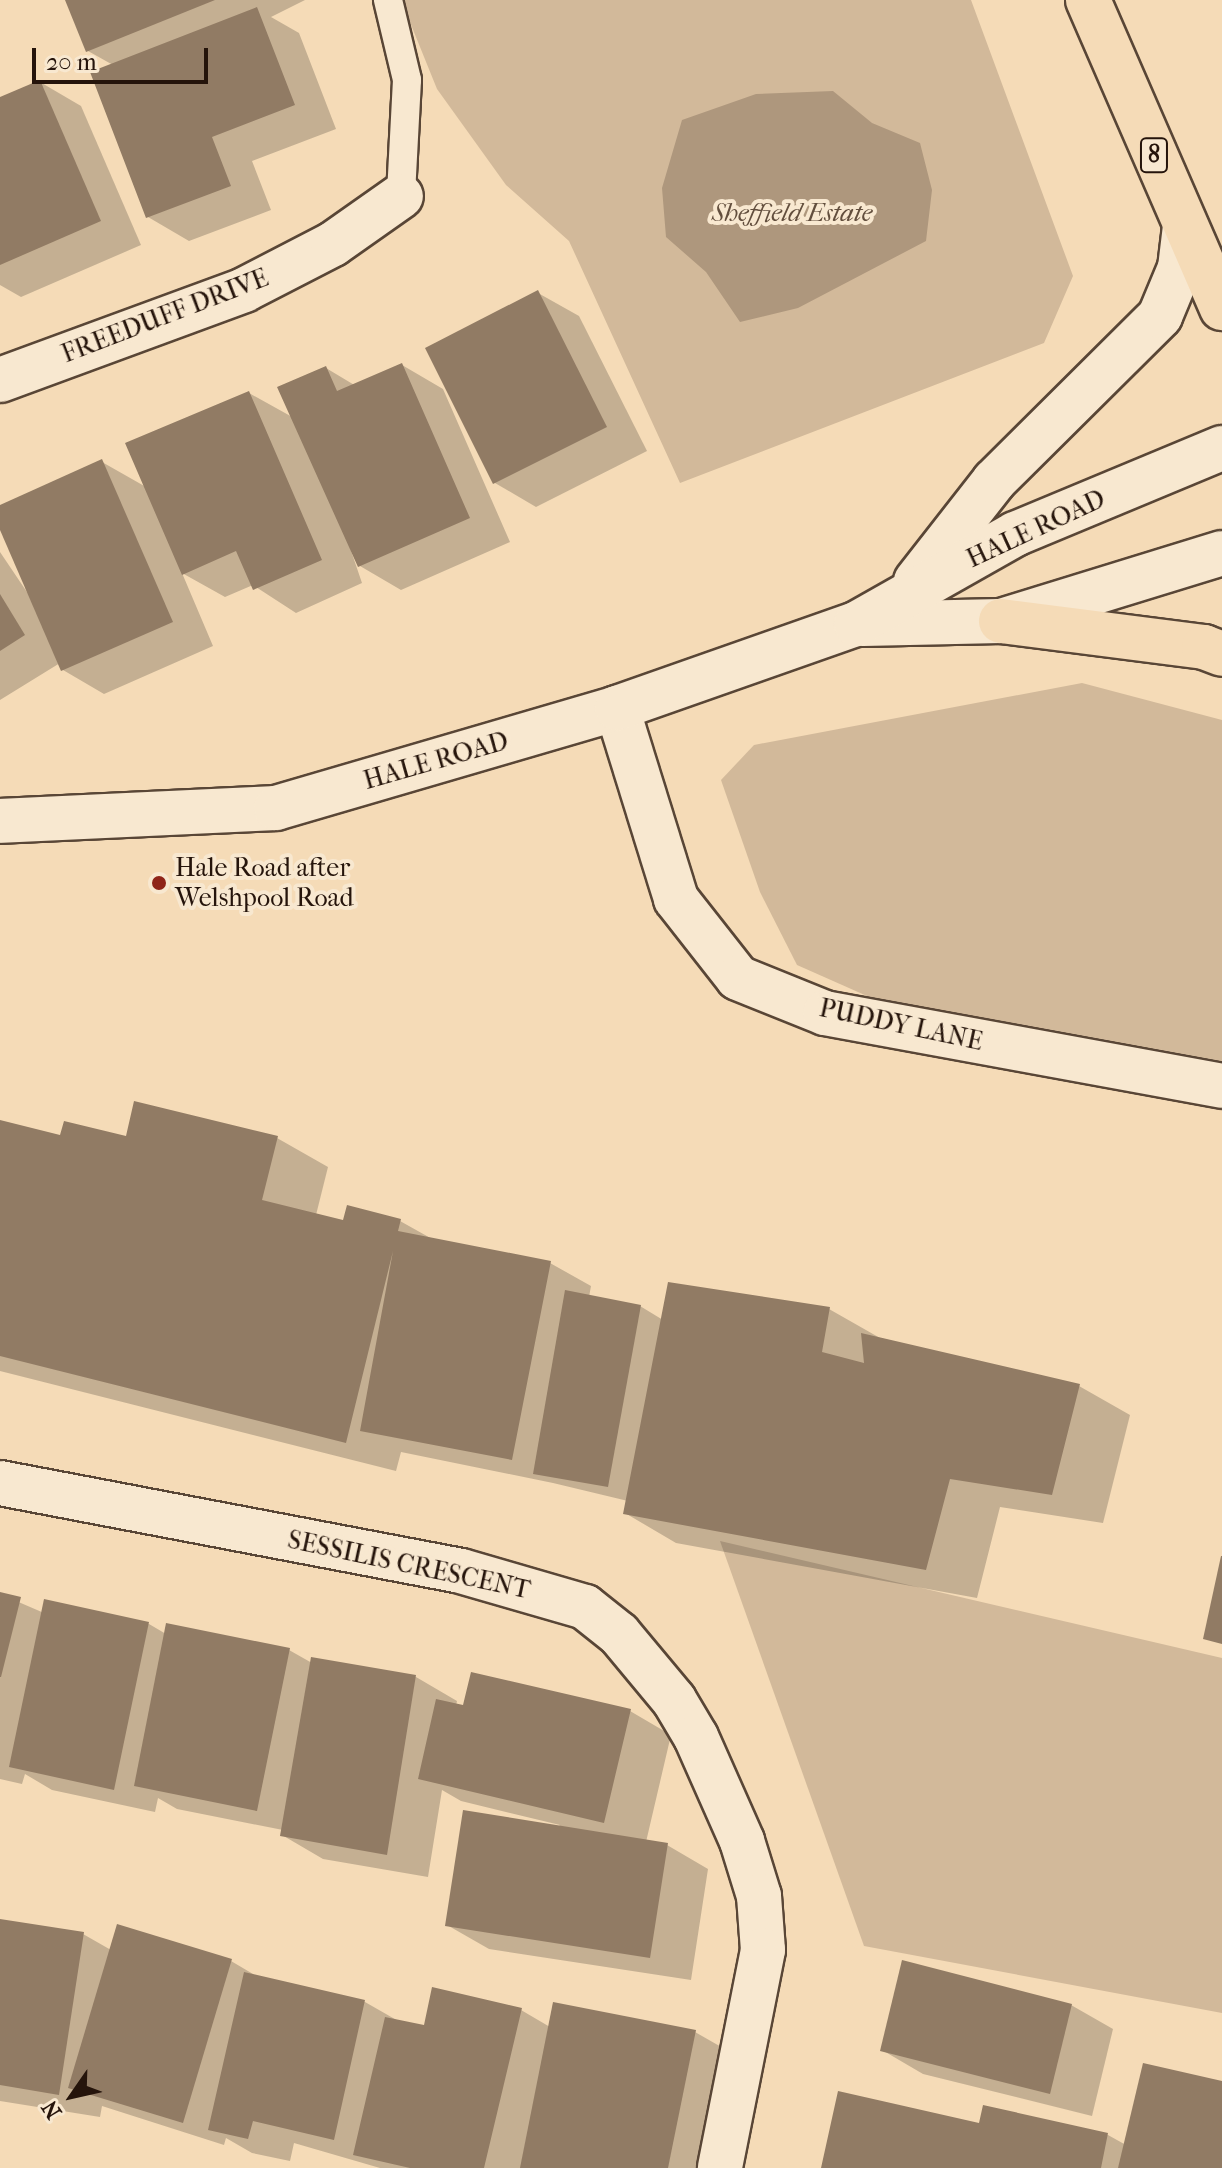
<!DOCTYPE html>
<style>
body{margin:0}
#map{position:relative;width:1222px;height:2168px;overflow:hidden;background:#f5dbb7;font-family:"IM FELL French Canon",serif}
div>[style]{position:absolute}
.green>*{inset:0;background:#d2b99a}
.water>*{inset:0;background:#ae977d}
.shadow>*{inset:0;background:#0003}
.building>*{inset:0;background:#917b64}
.roads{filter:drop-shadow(2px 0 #594636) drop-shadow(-2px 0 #594636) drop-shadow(0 2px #594636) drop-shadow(0 -2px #594636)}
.lane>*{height:28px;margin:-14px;padding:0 14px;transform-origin:14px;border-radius:14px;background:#f8e8d0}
.street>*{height:44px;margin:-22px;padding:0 22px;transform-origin:22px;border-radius:22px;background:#f8e8d0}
.secondary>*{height:44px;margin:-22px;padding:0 22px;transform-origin:22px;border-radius:22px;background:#f8e8d0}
.highway>*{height:44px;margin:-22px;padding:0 22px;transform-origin:22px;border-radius:22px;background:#f5dbb7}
.dots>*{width:22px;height:22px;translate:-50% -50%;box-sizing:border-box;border:4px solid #f8e8d0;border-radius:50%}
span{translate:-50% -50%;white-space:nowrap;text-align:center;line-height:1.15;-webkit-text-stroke:8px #f8e8d0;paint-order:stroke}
.shield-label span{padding:2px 6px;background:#f8e8d0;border:2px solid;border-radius:6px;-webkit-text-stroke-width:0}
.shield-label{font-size:24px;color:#25140b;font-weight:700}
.park-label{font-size:26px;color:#624e3d;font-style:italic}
.street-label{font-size:26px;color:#25140b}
.poi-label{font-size:26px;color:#25140b}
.left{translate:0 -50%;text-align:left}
.north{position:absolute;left:32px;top:2056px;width:80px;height:80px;-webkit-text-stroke:6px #f8e8d0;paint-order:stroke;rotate:236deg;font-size:22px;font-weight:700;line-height:32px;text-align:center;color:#25140b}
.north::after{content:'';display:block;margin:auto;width:28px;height:36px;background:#25140b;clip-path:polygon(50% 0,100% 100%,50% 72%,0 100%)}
.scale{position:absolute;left:32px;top:48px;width:176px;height:36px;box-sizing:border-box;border:4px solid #25140b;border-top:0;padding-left:10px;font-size:24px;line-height:28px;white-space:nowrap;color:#25140b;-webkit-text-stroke:6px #f8e8d0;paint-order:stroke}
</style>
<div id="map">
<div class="green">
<i style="clip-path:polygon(401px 0,971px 0,1073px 276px,1044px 343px,680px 483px,569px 241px,506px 185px,437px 89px)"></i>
<i style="clip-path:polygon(1082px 683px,1222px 720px,1222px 1061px,867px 996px,797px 965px,760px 892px,721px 780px,754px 745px)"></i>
<i style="clip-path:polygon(720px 1541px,1222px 1658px,1222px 2013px,864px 1946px)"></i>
</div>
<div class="water">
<i style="clip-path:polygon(833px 91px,872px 123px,920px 143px,932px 190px,926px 241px,798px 308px,740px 322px,706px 272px,666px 237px,662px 188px,682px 120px,756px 94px)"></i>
</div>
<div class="shadow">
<i style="clip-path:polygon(67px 0,305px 0,271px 17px,299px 33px,336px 129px,252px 161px,271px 210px,189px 241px,148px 217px,113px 65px,88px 51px)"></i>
<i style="clip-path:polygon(40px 82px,81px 106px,141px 245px,21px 297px,0 285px,0 99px)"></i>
<i style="clip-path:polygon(538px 293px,579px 316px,647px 451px,536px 507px,495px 483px)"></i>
<i style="clip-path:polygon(402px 365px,443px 389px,510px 542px,401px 590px,360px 566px,345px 533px,362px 583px,296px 613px,253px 585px,225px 597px,182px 573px,213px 646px,104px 694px,63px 670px,60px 663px,0 700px,0 552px,33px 601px,0 525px,0 507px,102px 462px,146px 487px,249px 393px,294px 418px,326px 368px,356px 386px)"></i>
<i style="clip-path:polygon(0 1122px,62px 1138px,277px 1138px,328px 1167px,316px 1215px,344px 1222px,400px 1221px,434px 1240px,550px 1263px,591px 1286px,589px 1297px,640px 1306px,663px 1320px,829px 1309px,880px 1338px,1079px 1386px,1130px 1415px,1103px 1523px,1000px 1507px,977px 1598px,676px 1543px,625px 1513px,628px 1501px,553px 1483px,401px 1452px,396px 1471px,0 1371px)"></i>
<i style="clip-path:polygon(0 1594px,44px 1613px,46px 1602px,149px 1624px,166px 1634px,289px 1650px,312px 1663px,416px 1677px,457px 1701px,456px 1706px,630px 1711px,671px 1735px,646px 1842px,667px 1845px,708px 1869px,691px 1980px,489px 1949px,447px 1925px,560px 1825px,461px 1801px,442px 1790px,428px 1877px,323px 1859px,282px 1835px,283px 1830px,177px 1809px,158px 1798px,155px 1812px,52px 1790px,25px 1774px,22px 1784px,0 1779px)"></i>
<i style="clip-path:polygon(0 1921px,83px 1934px,111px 1950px,231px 1961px,260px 1978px,365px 2002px,400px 2022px,425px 2027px,521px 2010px,550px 2027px,695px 2032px,737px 2056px,714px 2168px,380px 2168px,294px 2143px,290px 2161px,252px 2153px,226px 2138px,224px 2145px,102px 2106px,100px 2117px,0 2101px)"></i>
<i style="clip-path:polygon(1071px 2005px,1113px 2029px,1092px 2116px,923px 2074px,882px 2050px)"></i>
<i style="clip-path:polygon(1222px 2083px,1222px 2168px,823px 2168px,981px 2126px,985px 2107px,1108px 2135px,1126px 2145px)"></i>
</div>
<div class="building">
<i style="clip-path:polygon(65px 0,215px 0,86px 52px)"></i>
<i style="clip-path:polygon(257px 7px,295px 105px,212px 137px,231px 186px,146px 218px,90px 72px)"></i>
<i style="clip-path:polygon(40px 80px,101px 221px,0 265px,0 97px)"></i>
<i style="clip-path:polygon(538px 290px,607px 427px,493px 484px,425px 348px)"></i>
<i style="clip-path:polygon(402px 363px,470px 518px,358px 567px,277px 387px,326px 366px,337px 391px)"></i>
<i style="clip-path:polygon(249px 391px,322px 560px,253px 590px,236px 551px,182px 575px,125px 443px)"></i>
<i style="clip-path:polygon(102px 459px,173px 622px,61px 671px,0 530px,0 505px)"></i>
<i style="clip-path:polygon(0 594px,25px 635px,0 651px)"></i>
<i style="clip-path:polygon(134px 1101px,278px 1136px,262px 1200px,343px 1220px,347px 1205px,401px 1219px,398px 1231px,551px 1261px,512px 1460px,360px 1431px,393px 1251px,346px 1443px,0 1356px,0 1120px,60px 1135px,64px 1121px,126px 1136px)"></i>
<i style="clip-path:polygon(668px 1282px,830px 1307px,822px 1352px,864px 1363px,861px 1333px,1080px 1384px,1052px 1495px,950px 1479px,926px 1570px,623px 1514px)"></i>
<i style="clip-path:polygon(565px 1290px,641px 1305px,608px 1487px,533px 1474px)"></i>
<i style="clip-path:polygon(1221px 1556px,1222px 1556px,1222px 1644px,1203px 1639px)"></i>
<i style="clip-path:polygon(0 1592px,21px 1597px,1px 1677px,0 1677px)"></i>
<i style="clip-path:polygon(44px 1599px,149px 1622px,114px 1790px,9px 1767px)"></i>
<i style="clip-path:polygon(166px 1623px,290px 1648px,257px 1811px,134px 1786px)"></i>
<i style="clip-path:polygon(311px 1657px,416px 1675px,387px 1855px,280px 1836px)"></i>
<i style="clip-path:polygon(471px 1672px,631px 1709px,604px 1823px,418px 1779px,436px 1699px,463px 1705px)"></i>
<i style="clip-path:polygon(463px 1810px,668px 1843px,650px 1958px,445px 1926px)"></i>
<i style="clip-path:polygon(0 1919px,84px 1932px,59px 2095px,0 2085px)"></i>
<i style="clip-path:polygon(117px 1924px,232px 1959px,183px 2123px,68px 2088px)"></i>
<i style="clip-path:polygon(902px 1960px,1072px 2004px,1050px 2094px,880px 2051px)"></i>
<i style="clip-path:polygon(244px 1972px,365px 2000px,334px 2140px,253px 2121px,248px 2139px,208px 2130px)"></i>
<i style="clip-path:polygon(432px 1987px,522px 2008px,484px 2168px,410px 2168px,353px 2155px,385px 2017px,424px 2025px)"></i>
<i style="clip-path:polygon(553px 2002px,696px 2030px,668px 2168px,520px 2168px)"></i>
<i style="clip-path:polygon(1143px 2063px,1222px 2081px,1222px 2168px,1118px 2168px)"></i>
<i style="clip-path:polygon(838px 2091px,979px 2123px,983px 2105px,1108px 2133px,1101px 2168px,821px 2168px)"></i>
</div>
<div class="roads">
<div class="lane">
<i style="left:388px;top:0;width:82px;rotate:76.6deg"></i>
<i style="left:407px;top:80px;width:116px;rotate:93deg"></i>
</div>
<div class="street">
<i style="left:0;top:380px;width:260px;rotate:-20.2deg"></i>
<i style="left:244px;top:290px;width:100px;rotate:-27.3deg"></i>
<i style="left:333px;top:244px;width:83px;rotate:-35.2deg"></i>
<i style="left:617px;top:708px;width:200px;rotate:72.8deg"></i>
<i style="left:676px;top:899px;width:100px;rotate:51.9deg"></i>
<i style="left:738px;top:978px;width:94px;rotate:21.9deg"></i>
<i style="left:825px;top:1013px;width:404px;rotate:10.4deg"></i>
<i style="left:0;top:1483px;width:469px;rotate:10.8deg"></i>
<i style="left:461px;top:1571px;width:129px;rotate:16.2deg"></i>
<i style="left:585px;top:1607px;width:43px;rotate:38.5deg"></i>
<i style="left:619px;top:1634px;width:86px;rotate:50.2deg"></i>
<i style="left:674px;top:1700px;width:43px;rotate:59.3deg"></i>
<i style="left:696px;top:1737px;width:114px;rotate:66.1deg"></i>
<i style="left:742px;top:1841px;width:58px;rotate:72.8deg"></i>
<i style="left:759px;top:1896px;width:54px;rotate:85.8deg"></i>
<i style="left:763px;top:1950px;width:222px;rotate:101.2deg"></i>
</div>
<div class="secondary">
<i style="left:916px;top:581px;width:127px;rotate:-52deg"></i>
<i style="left:994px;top:481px;width:234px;rotate:-44.8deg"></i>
<i style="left:1160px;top:316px;width:52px;rotate:-67.4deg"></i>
<i style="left:1180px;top:268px;width:42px;rotate:-83.2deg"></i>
<i style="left:863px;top:624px;width:138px;rotate:-1.2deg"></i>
<i style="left:1001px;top:621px;width:231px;rotate:-17.1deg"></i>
<i style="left:0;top:821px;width:276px;rotate:-2.7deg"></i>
<i style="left:276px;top:808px;width:355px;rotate:-16.3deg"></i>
<i style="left:617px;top:708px;width:253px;rotate:-19.4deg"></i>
<i style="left:856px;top:624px;width:183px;rotate:-29.5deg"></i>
<i style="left:1015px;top:534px;width:224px;rotate:-22.6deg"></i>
</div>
<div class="highway">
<i style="left:1088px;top:0;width:336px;rotate:66.5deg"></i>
<i style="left:1001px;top:621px;width:205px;rotate:7.3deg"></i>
<i style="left:1204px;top:647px;width:19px;rotate:21deg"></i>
</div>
</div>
<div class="dots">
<i style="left:159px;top:883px;background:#8f2418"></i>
</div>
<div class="shield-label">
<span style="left:1154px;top:155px">8</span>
</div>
<div class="park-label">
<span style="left:792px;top:213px">Sheffield Estate</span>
</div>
<div class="street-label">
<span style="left:165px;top:316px;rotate:-21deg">FREEDUFF DRIVE</span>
<span style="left:1036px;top:529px;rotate:-25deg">HALE ROAD</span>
<span style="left:436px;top:761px;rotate:-16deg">HALE ROAD</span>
<span style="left:901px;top:1025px;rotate:12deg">PUDDY LANE</span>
<span style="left:409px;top:1565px;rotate:12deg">SESSILIS CRESCENT</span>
</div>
<div class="poi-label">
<span class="left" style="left:175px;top:883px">Hale Road after<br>Welshpool Road</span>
</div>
<div class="north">N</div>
<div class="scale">20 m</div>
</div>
